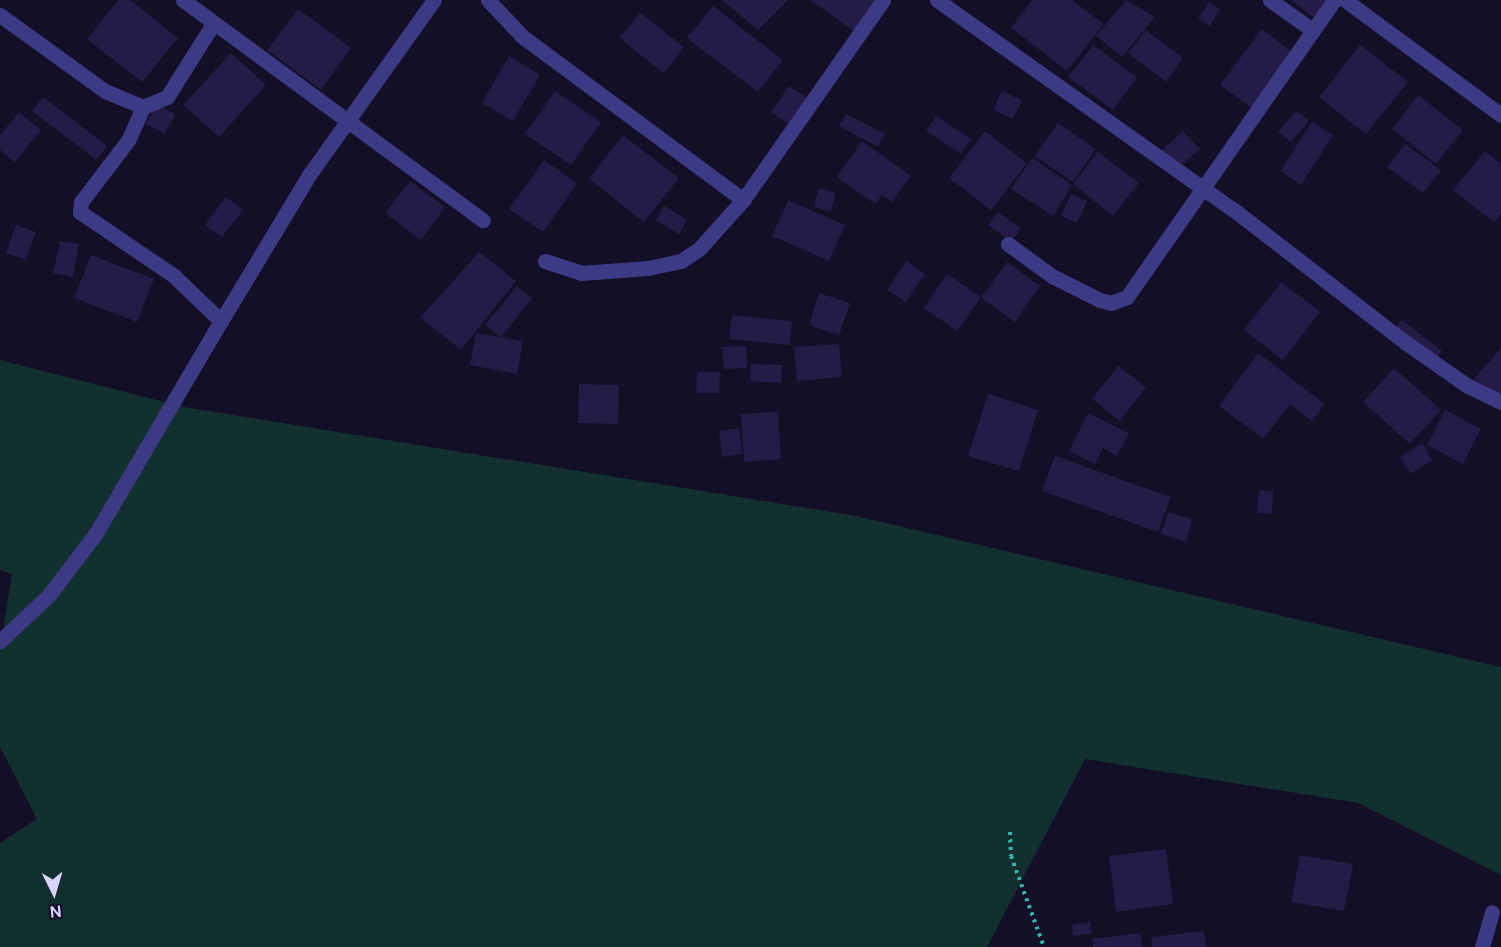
<!DOCTYPE html>
<style>
body{margin:0}
#map{position:relative;width:1501px;height:947px;overflow:hidden;background:#130f26;font-family:"DM Sans",sans-serif}
div>[style]{position:absolute}
.green>*{inset:0;background:#12302f}
.building>*{inset:0;background:#241b47}
.path>*{height:4px;margin-top:-2px;transform-origin:0;background:repeating-linear-gradient(90deg,#2fb8b0 0 3px,transparent 0 7.5px)}
.minor>*{height:15px;margin:-7.5px;padding:0 7.5px;transform-origin:7.5px;border-radius:7.5px;background:#3d3a85}
span{translate:-50% -50%;white-space:nowrap;text-align:center;line-height:1.15;-webkit-text-stroke:6px #130f26;paint-order:stroke}
.north{position:absolute;left:24px;top:863px;width:60px;height:60px;-webkit-text-stroke:4px #130f26;paint-order:stroke;rotate:175deg;font-size:16px;font-weight:700;line-height:24px;text-align:center;color:#d9d4ff}
.north::after{content:'';display:block;margin:auto;width:21px;height:27px;background:#d9d4ff;clip-path:polygon(50% 0,100% 100%,50% 72%,0 100%)}
</style>
<div id="map">
<div class="green">
<i style="clip-path:polygon(0 360px,184px 407px,856px 516px,1501px 667px,1501px 875px,1358px 803px,1085px 759px,987px 947px,0 947px,0 843px,37px 819px,0 747px,0 648px,12px 574px,0 570px)"></i>
</div>
<div class="building">
<i style="clip-path:polygon(118px 0,130px 0,178px 38px,142px 82px,87px 39px)"></i>
<i style="clip-path:polygon(722px 0,788px 0,758px 30px)"></i>
<i style="clip-path:polygon(810px 0,876px 0,854px 31px)"></i>
<i style="clip-path:polygon(1032px 0,1072px 0,1104px 24px,1067px 71px,1011px 28px)"></i>
<i style="clip-path:polygon(1126px 0,1155px 17px,1122px 57px,1096px 36px)"></i>
<i style="clip-path:polygon(1291px 0,1336px 0,1319px 22px)"></i>
<i style="clip-path:polygon(1209px 2px,1220px 9px,1210px 26px,1198px 19px)"></i>
<i style="clip-path:polygon(713px 6px,783px 60px,758px 92px,687px 38px)"></i>
<i style="clip-path:polygon(298px 9px,351px 48px,321px 90px,267px 50px)"></i>
<i style="clip-path:polygon(640px 13px,684px 47px,664px 73px,619px 38px)"></i>
<i style="clip-path:polygon(1262px 29px,1295px 54px,1253px 109px,1220px 85px)"></i>
<i style="clip-path:polygon(1146px 30px,1183px 58px,1166px 82px,1128px 53px)"></i>
<i style="clip-path:polygon(1093px 45px,1137px 78px,1113px 110px,1068px 77px)"></i>
<i style="clip-path:polygon(1360px 45px,1408px 82px,1366px 134px,1319px 97px)"></i>
<i style="clip-path:polygon(231px 53px,266px 85px,219px 137px,183px 105px)"></i>
<i style="clip-path:polygon(509px 56px,540px 75px,513px 121px,482px 103px)"></i>
<i style="clip-path:polygon(789px 86px,809px 99px,792px 126px,771px 112px)"></i>
<i style="clip-path:polygon(555px 91px,601px 122px,571px 165px,525px 134px)"></i>
<i style="clip-path:polygon(1002px 91px,1022px 101px,1013px 119px,993px 110px)"></i>
<i style="clip-path:polygon(1418px 95px,1463px 130px,1436px 164px,1392px 129px)"></i>
<i style="clip-path:polygon(43px 97px,107px 146px,96px 160px,32px 111px)"></i>
<i style="clip-path:polygon(157px 104px,175px 114px,165px 134px,146px 124px)"></i>
<i style="clip-path:polygon(1296px 111px,1309px 121px,1291px 142px,1278px 132px)"></i>
<i style="clip-path:polygon(19px 112px,41px 130px,15px 162px,0 150px,0 135px)"></i>
<i style="clip-path:polygon(846px 114px,885px 134px,878px 147px,839px 126px)"></i>
<i style="clip-path:polygon(936px 116px,971px 139px,961px 154px,926px 131px)"></i>
<i style="clip-path:polygon(1312px 122px,1333px 135px,1301px 185px,1280px 171px)"></i>
<i style="clip-path:polygon(1058px 123px,1096px 149px,1073px 182px,1035px 156px)"></i>
<i style="clip-path:polygon(985px 131px,1027px 163px,991px 210px,949px 178px)"></i>
<i style="clip-path:polygon(1183px 131px,1200px 149px,1176px 170px,1160px 152px)"></i>
<i style="clip-path:polygon(623px 135px,679px 178px,644px 222px,589px 179px)"></i>
<i style="clip-path:polygon(862px 141px,911px 176px,892px 202px,882px 195px,875px 204px,837px 177px)"></i>
<i style="clip-path:polygon(1405px 144px,1441px 170px,1423px 193px,1387px 167px)"></i>
<i style="clip-path:polygon(1485px 151px,1501px 164px,1501px 214px,1494px 222px,1453px 190px)"></i>
<i style="clip-path:polygon(1098px 152px,1139px 183px,1113px 216px,1073px 184px)"></i>
<i style="clip-path:polygon(1032px 158px,1072px 185px,1053px 216px,1011px 189px)"></i>
<i style="clip-path:polygon(544px 160px,577px 184px,543px 232px,509px 209px)"></i>
<i style="clip-path:polygon(410px 181px,445px 207px,421px 240px,385px 213px)"></i>
<i style="clip-path:polygon(819px 188px,836px 193px,831px 212px,814px 207px)"></i>
<i style="clip-path:polygon(1071px 194px,1087px 201px,1077px 223px,1061px 216px)"></i>
<i style="clip-path:polygon(226px 197px,243px 210px,222px 237px,205px 225px)"></i>
<i style="clip-path:polygon(788px 200px,845px 225px,829px 261px,772px 236px)"></i>
<i style="clip-path:polygon(664px 206px,687px 220px,679px 234px,656px 220px)"></i>
<i style="clip-path:polygon(998px 212px,1021px 229px,1011px 242px,988px 225px)"></i>
<i style="clip-path:polygon(16px 225px,36px 232px,26px 260px,6px 253px)"></i>
<i style="clip-path:polygon(60px 241px,79px 244px,73px 277px,53px 273px)"></i>
<i style="clip-path:polygon(479px 252px,516px 281px,461px 350px,420px 318px)"></i>
<i style="clip-path:polygon(91px 255px,154px 279px,137px 322px,74px 298px)"></i>
<i style="clip-path:polygon(906px 261px,925px 274px,906px 302px,887px 290px)"></i>
<i style="clip-path:polygon(1007px 262px,1040px 286px,1015px 322px,981px 298px)"></i>
<i style="clip-path:polygon(947px 274px,981px 297px,957px 331px,924px 308px)"></i>
<i style="clip-path:polygon(1281px 282px,1320px 312px,1283px 360px,1244px 330px)"></i>
<i style="clip-path:polygon(517px 286px,532px 298px,501px 337px,485px 325px)"></i>
<i style="clip-path:polygon(819px 293px,850px 303px,839px 335px,809px 325px)"></i>
<i style="clip-path:polygon(732px 315px,792px 321px,790px 345px,729px 339px)"></i>
<i style="clip-path:polygon(1402px 320px,1442px 351px,1433px 362px,1393px 330px)"></i>
<i style="clip-path:polygon(476px 333px,523px 341px,517px 374px,470px 365px)"></i>
<i style="clip-path:polygon(839px 344px,842px 377px,797px 381px,794px 347px)"></i>
<i style="clip-path:polygon(746px 346px,747px 368px,724px 369px,722px 347px)"></i>
<i style="clip-path:polygon(1501px 348px,1501px 411px,1470px 383px)"></i>
<i style="clip-path:polygon(1258px 353px,1325px 404px,1312px 421px,1290px 404px,1263px 439px,1219px 406px)"></i>
<i style="clip-path:polygon(751px 364px,782px 365px,781px 383px,750px 381px)"></i>
<i style="clip-path:polygon(1118px 366px,1146px 387px,1120px 421px,1092px 399px)"></i>
<i style="clip-path:polygon(1394px 368px,1441px 410px,1410px 444px,1363px 402px)"></i>
<i style="clip-path:polygon(697px 372px,720px 372px,719px 393px,696px 393px)"></i>
<i style="clip-path:polygon(579px 384px,619px 385px,618px 424px,578px 423px)"></i>
<i style="clip-path:polygon(988px 394px,1038px 410px,1019px 471px,968px 456px)"></i>
<i style="clip-path:polygon(1445px 410px,1481px 429px,1463px 464px,1427px 445px)"></i>
<i style="clip-path:polygon(778px 412px,781px 459px,744px 462px,741px 414px)"></i>
<i style="clip-path:polygon(1088px 413px,1129px 433px,1117px 456px,1103px 448px,1095px 464px,1069px 451px)"></i>
<i style="clip-path:polygon(739px 428px,742px 454px,722px 457px,719px 431px)"></i>
<i style="clip-path:polygon(1422px 443px,1432px 460px,1410px 474px,1400px 457px)"></i>
<i style="clip-path:polygon(1055px 456px,1171px 497px,1158px 532px,1042px 491px)"></i>
<i style="clip-path:polygon(1259px 490px,1273px 491px,1272px 514px,1257px 513px)"></i>
<i style="clip-path:polygon(1168px 512px,1192px 519px,1186px 542px,1161px 534px)"></i>
<i style="clip-path:polygon(1166px 849px,1173px 904px,1116px 912px,1109px 856px)"></i>
<i style="clip-path:polygon(1300px 855px,1353px 864px,1344px 911px,1291px 902px)"></i>
<i style="clip-path:polygon(1090px 922px,1092px 933px,1073px 936px,1072px 925px)"></i>
<i style="clip-path:polygon(1204px 931px,1206px 947px,1152px 947px,1151px 937px)"></i>
<i style="clip-path:polygon(1140px 933px,1142px 947px,1093px 947px,1092px 939px)"></i>
</div>
<div class="path">
<i style="left:1010px;top:832px;width:24px;rotate:88deg"></i>
<i style="left:1011px;top:856px;width:97px;rotate:70.1deg"></i>
</div>
<div class="minor">
<i style="left:183px;top:0;width:372px;rotate:36.3deg"></i>
<i style="left:488px;top:0;width:51px;rotate:46.6deg"></i>
<i style="left:523px;top:37px;width:274px;rotate:36.5deg"></i>
<i style="left:937px;top:0;width:364px;rotate:35.3deg"></i>
<i style="left:1234px;top:210px;width:216px;rotate:37.7deg"></i>
<i style="left:1405px;top:342px;width:75px;rotate:35.2deg"></i>
<i style="left:1466px;top:385px;width:39px;rotate:26deg"></i>
<i style="left:1270px;top:0;width:52px;rotate:35.5deg"></i>
<i style="left:1345px;top:0;width:194px;rotate:36.4deg"></i>
<i style="left:0;top:15px;width:130px;rotate:35.9deg"></i>
<i style="left:105px;top:91px;width:41px;rotate:22.8deg"></i>
<i style="left:143px;top:107px;width:26px;rotate:-23deg"></i>
<i style="left:167px;top:97px;width:86px;rotate:-57.8deg"></i>
<i style="left:143px;top:107px;width:35px;rotate:114deg"></i>
<i style="left:129px;top:139px;width:79px;rotate:127.3deg"></i>
<i style="left:81px;top:202px;width:10px;rotate:96deg"></i>
<i style="left:80px;top:212px;width:114px;rotate:34.2deg"></i>
<i style="left:174px;top:276px;width:65px;rotate:43.8deg"></i>
<i style="left:221px;top:321px;width:170px;rotate:-58.9deg"></i>
<i style="left:309px;top:175px;width:215px;rotate:-54.5deg"></i>
<i style="left:1008px;top:244px;width:54px;rotate:36deg"></i>
<i style="left:1052px;top:276px;width:54px;rotate:26.6deg"></i>
<i style="left:1100px;top:300px;width:11px;rotate:15deg"></i>
<i style="left:1111px;top:303px;width:17px;rotate:-21deg"></i>
<i style="left:1127px;top:297px;width:362px;rotate:-55.1deg"></i>
<i style="left:545px;top:261px;width:38px;rotate:18deg"></i>
<i style="left:581px;top:273px;width:67px;rotate:-4.3deg"></i>
<i style="left:648px;top:268px;width:34px;rotate:-12deg"></i>
<i style="left:681px;top:261px;width:22px;rotate:-34deg"></i>
<i style="left:699px;top:249px;width:66px;rotate:-48.1deg"></i>
<i style="left:743px;top:200px;width:244px;rotate:-55deg"></i>
<i style="left:0;top:641px;width:67px;rotate:-43.2deg"></i>
<i style="left:49px;top:595px;width:78px;rotate:-52.8deg"></i>
<i style="left:96px;top:533px;width:246px;rotate:-59.5deg"></i>
<i style="left:1482px;top:947px;width:36px;rotate:-74deg"></i>
</div>
<div class="north">N</div>
</div>
